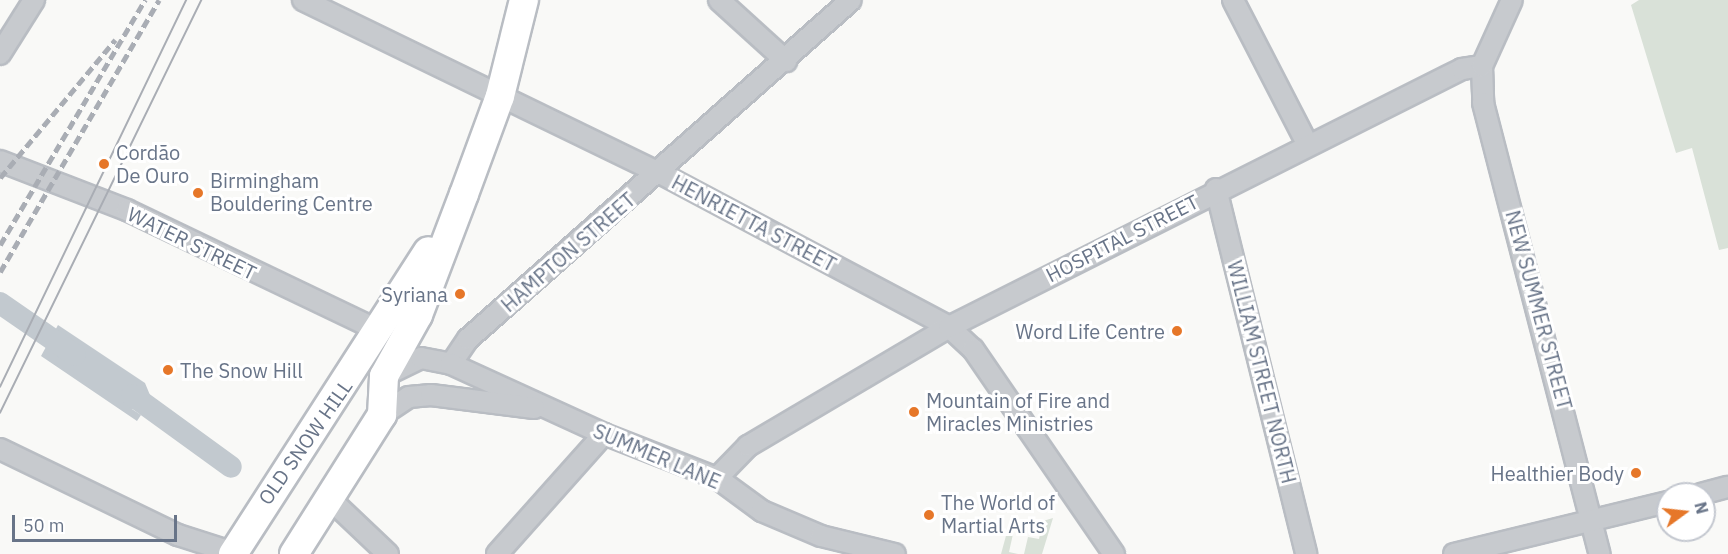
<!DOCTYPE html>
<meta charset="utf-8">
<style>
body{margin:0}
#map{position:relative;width:1728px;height:554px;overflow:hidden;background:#f9f9f7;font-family:"IBM Plex Sans",sans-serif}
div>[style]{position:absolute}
.green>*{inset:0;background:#d9e1d8}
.water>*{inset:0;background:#c2c9cf}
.canal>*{height:22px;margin:-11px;padding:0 11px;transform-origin:11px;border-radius:11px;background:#c2c9cf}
.roads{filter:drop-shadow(2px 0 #b9bdc3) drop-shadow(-2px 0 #b9bdc3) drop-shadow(0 2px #b9bdc3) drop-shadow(0 -2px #b9bdc3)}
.minor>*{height:20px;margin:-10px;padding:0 10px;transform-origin:10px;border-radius:10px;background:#c7cace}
.secondary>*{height:28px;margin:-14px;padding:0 14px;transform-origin:14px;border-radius:14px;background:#fff}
.tram>*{height:1.5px;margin:-0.75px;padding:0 0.75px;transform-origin:0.75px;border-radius:0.75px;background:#a9adb4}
.rail>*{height:4.5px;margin-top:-2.25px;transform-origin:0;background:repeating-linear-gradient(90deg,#a9adb4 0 9px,transparent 0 13.5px)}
.dots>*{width:16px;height:16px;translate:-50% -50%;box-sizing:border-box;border:3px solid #fff;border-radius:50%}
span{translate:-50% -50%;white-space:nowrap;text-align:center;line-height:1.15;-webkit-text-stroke:6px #fff;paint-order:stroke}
.poi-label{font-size:20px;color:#687488}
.left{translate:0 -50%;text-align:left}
.right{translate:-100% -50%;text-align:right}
.street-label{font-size:20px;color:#687488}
.north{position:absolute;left:1656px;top:482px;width:60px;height:60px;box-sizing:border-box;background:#fff;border:2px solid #c3c7cf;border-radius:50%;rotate:75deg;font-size:16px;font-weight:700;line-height:24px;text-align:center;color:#687488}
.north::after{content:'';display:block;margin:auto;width:21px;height:27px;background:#e67729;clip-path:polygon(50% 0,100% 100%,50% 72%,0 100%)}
.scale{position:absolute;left:12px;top:515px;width:165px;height:27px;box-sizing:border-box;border:3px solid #687488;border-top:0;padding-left:8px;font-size:18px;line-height:21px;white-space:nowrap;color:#687488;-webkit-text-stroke:4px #fff;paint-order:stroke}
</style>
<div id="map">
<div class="green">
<i style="clip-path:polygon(1639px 0,1728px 0,1728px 248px,1719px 250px,1692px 148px,1676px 153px,1631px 5px)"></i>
<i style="clip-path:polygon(1053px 518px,1042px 554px,1024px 554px,1028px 537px,1039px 539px,1043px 521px)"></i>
<i style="clip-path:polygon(1007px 532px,1013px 534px,1009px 552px,1018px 554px,1001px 554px)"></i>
</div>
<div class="water">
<i style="clip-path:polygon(58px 325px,145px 383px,157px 412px,136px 406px,132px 409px,141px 415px,137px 421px,41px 356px)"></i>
</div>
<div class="canal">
<i style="left:0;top:303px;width:91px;rotate:34.7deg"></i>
<i style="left:132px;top:395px;width:122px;rotate:36deg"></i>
</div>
<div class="roads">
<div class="minor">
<i style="left:303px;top:0;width:394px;rotate:25.9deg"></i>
<i style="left:658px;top:172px;width:330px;rotate:28deg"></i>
<i style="left:949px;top:327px;width:33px;rotate:43deg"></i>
<i style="left:973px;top:349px;width:249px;rotate:55.5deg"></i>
<i style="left:719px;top:0;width:91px;rotate:42.3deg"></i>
<i style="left:1233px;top:0;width:163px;rotate:62.7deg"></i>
<i style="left:0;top:54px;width:64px;rotate:-57.8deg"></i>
<i style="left:1482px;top:66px;width:37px;rotate:88deg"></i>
<i style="left:1483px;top:103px;width:466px;rotate:75.5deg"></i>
<i style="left:0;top:161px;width:136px;rotate:21.1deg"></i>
<i style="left:127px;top:210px;width:280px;rotate:25.6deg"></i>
<i style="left:1216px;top:189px;width:376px;rotate:76.1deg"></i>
<i style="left:451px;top:364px;width:30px;rotate:-56deg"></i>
<i style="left:468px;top:339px;width:511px;rotate:-41.51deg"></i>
<i style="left:384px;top:376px;width:41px;rotate:-25.9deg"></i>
<i style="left:421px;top:358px;width:31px;rotate:11deg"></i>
<i style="left:451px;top:364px;width:168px;rotate:24.6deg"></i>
<i style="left:604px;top:434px;width:121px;rotate:21.3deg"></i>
<i style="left:717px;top:478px;width:56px;rotate:36.3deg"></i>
<i style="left:762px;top:511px;width:64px;rotate:23deg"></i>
<i style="left:821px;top:536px;width:76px;rotate:13.7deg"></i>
<i style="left:382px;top:415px;width:32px;rotate:-34deg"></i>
<i style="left:409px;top:397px;width:22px;rotate:-5deg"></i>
<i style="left:431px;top:395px;width:104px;rotate:7.2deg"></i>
<i style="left:0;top:449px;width:198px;rotate:25.8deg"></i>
<i style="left:178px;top:535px;width:59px;rotate:17.8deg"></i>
<i style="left:717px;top:478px;width:45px;rotate:-45.9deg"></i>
<i style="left:748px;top:446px;width:234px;rotate:-30.6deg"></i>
<i style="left:949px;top:327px;width:574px;rotate:-26.7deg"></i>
<i style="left:1462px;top:69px;width:20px;rotate:-9deg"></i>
<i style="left:1482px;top:66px;width:72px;rotate:-65.6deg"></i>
<i style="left:1701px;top:494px;width:28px;rotate:-15deg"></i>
<i style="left:332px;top:501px;width:77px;rotate:43.4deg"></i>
<i style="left:497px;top:554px;width:161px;rotate:-48.3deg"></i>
<i style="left:1454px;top:554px;width:220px;rotate:-13.7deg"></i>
</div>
<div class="secondary">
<i style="left:233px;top:554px;width:360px;rotate:-57.2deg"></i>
<i style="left:294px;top:554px;width:165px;rotate:-57.7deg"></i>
<i style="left:382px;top:415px;width:39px;rotate:-87deg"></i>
<i style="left:384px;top:376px;width:70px;rotate:-60.9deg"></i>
<i style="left:418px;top:315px;width:129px;rotate:-69.2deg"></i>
<i style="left:464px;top:194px;width:104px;rotate:-69.8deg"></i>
<i style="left:500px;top:96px;width:99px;rotate:-76deg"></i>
</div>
</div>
<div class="tram">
<i style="left:0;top:387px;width:429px;rotate:-64.3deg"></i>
<i style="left:0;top:413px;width:459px;rotate:-64deg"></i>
</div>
<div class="rail">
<i style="left:0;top:178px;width:180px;rotate:-50.2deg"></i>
<i style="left:0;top:245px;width:285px;rotate:-59.4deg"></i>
<i style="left:0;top:272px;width:315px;rotate:-59.7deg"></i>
</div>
<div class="dots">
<i style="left:104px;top:164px;background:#e67729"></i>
<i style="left:198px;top:193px;background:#e67729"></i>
<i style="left:460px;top:294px;background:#e67729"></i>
<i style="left:1177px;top:331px;background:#e67729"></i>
<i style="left:168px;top:370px;background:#e67729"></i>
<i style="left:914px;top:412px;background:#e67729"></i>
<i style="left:1636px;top:473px;background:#e67729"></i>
<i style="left:929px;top:515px;background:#e67729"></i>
</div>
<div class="poi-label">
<span class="left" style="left:116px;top:164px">Cordão<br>De Ouro</span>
<span class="left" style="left:210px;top:192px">Birmingham<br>Bouldering Centre</span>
<span class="right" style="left:448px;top:294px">Syriana</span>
<span class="right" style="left:1165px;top:331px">Word Life Centre</span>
<span class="left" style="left:180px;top:370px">The Snow Hill</span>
<span class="left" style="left:926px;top:412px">Mountain of Fire and<br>Miracles Ministries</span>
<span class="right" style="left:1624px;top:473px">Healthier Body</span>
<span class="left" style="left:941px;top:514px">The World of<br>Martial Arts</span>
</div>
<div class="street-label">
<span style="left:754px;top:223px;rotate:28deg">HENRIETTA STREET</span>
<span style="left:1122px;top:238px;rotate:-27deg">HOSPITAL STREET</span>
<span style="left:192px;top:243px;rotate:26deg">WATER STREET</span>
<span style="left:568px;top:252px;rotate:-41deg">HAMPTON STREET</span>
<span style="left:1539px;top:310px;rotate:75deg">NEW SUMMER STREET</span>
<span style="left:1262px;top:372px;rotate:76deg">WILLIAM STREET NORTH</span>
<span style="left:305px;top:442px;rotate:-55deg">OLD SNOW HILL</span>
<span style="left:657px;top:456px;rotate:23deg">SUMMER LANE</span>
</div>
<div class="north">N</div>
<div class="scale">50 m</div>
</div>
